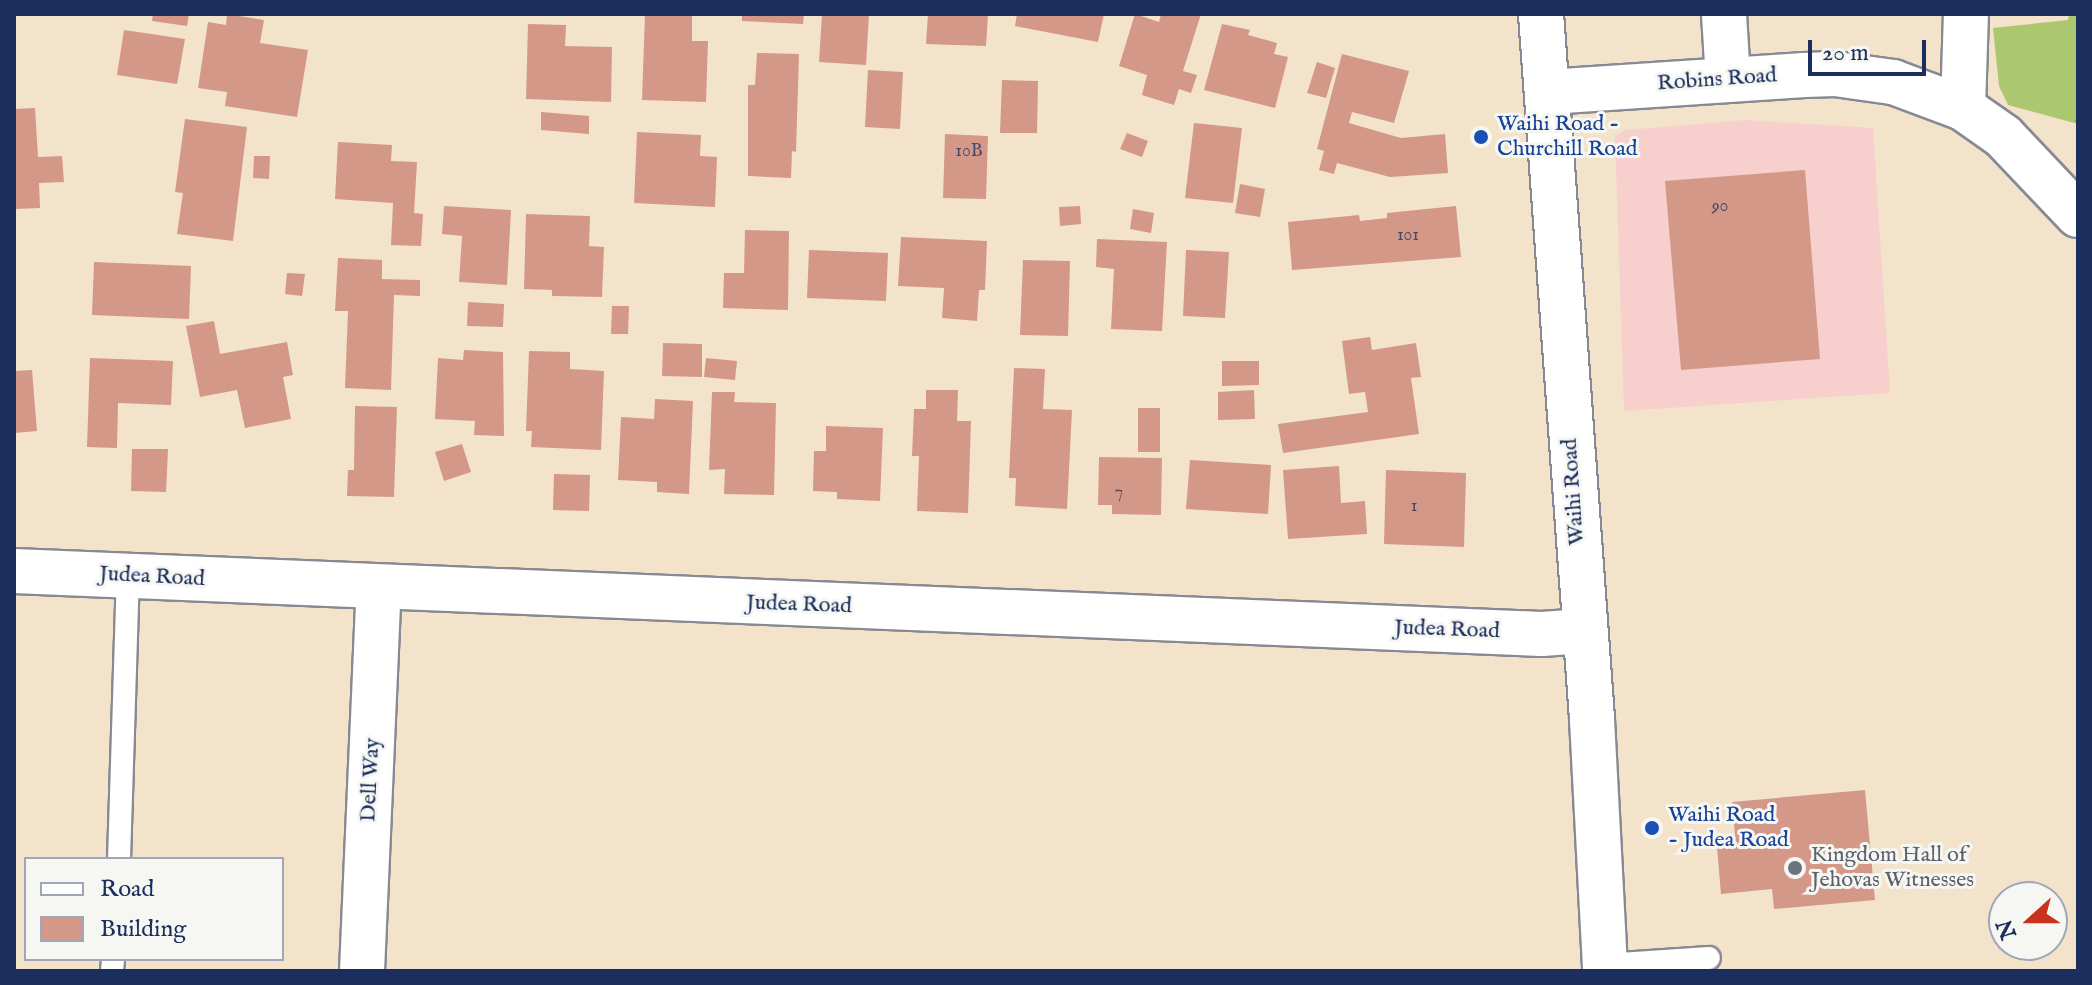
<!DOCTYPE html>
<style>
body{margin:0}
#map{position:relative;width:2092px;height:985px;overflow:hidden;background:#f3e3cb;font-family:"IM FELL English",serif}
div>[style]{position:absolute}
.built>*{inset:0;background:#f7d0ce}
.green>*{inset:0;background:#acc86f}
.building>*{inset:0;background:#d39888}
.path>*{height:5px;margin-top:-2.5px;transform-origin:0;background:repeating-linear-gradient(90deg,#878994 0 6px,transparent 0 12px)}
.roads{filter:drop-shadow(2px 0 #878994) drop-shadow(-2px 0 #878994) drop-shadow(0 2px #878994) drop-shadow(0 -2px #878994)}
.lane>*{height:22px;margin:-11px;padding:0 11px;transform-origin:11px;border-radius:11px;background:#fff}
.street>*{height:44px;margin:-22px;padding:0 22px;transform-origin:22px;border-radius:22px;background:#fff}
.secondary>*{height:44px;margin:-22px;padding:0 22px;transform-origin:22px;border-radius:22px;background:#fff}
.dots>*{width:22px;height:22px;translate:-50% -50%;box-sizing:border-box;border:4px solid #f6f6f2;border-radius:50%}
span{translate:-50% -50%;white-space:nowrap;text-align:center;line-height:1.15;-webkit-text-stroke:6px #f6f6f2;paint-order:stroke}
.number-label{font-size:18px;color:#494968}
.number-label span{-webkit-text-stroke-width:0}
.street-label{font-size:22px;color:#1b2f5e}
.transit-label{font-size:22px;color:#164399}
.left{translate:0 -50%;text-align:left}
.worship-label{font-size:22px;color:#5b616d}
.frame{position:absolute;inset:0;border:16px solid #1b2f5e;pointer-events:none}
.legend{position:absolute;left:24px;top:857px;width:260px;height:104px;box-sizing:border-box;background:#f6f6f2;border:2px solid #9ea6b7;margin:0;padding:10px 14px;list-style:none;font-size:24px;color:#1b2f5e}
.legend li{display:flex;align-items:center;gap:16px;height:40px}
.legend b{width:40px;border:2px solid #9ea6b7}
.north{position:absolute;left:1988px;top:881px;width:80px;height:80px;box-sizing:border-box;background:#f6f6f2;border:2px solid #9ea6b7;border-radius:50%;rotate:249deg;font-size:22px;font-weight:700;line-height:32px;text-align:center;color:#1b2f5e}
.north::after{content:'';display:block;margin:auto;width:28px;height:36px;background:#c8321e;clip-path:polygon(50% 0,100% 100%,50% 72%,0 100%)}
.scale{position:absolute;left:1808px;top:40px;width:118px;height:36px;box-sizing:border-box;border:4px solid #1b2f5e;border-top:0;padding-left:10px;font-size:24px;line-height:28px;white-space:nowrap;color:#1b2f5e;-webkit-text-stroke:6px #f6f6f2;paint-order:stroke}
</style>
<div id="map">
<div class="built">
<i style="clip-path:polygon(1746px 120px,1873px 128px,1890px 393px,1624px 411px,1615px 136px,1626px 130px)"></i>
</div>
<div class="green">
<i style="clip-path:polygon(2069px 14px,2078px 14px,2078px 124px,2008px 105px,1999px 86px,1993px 28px,2068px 20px)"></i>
</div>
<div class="building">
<i style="clip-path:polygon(153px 14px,189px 14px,187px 26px,152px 21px)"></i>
<i style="clip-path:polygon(227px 14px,264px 20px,260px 43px,308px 50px,297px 117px,225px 106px,227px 92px,198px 88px,208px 22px,226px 25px)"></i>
<i style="clip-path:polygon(645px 14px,692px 14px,692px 41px,708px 41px,706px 102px,642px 100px)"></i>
<i style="clip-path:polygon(742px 14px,804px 14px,803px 24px,742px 21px)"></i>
<i style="clip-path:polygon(822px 14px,869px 14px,866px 65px,819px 62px)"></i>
<i style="clip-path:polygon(928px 14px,988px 14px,986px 46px,926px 44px)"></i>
<i style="clip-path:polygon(1017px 14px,1104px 14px,1098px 42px,1015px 26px)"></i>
<i style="clip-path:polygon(1135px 14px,1159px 22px,1161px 14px,1201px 14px,1183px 71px,1197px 75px,1191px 93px,1179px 89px,1174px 105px,1142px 95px,1147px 75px,1119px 66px)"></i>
<i style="clip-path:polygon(528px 24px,566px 25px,565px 46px,612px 47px,611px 102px,526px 99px)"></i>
<i style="clip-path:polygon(1222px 24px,1250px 30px,1248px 35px,1277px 43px,1274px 54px,1288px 57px,1275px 108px,1204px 90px)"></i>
<i style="clip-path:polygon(124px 30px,185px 39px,177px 84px,117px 75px)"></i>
<i style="clip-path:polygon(757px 53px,799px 54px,796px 152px,792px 151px,791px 178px,748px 176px,748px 85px,755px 85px)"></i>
<i style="clip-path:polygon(1342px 54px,1409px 71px,1394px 123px,1352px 112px,1349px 123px,1401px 138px,1445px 134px,1448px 173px,1390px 177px,1337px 163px,1334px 174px,1319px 170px,1324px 151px,1317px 149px)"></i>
<i style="clip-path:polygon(1317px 62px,1335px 68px,1326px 98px,1307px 93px)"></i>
<i style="clip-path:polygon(868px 70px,903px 72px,900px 129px,865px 127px)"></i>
<i style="clip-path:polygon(1002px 80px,1038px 81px,1037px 133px,1000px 133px)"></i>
<i style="clip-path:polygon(35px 108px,38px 157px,62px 156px,64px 182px,39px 183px,40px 208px,14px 209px,14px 109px)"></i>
<i style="clip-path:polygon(541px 112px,589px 116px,589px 134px,541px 130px)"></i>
<i style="clip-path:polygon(185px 119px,247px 127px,233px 241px,177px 234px,183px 193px,175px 192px)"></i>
<i style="clip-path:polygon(1194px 123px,1242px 128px,1233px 203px,1185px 198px)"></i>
<i style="clip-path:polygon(637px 132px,701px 135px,700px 156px,717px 157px,715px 207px,634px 203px)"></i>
<i style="clip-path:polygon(1127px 133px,1148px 141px,1142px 157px,1120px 149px)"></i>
<i style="clip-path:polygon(945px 134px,988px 136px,986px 199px,943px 198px)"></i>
<i style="clip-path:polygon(338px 142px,392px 145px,391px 161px,417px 162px,414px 213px,423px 214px,421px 246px,391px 245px,393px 203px,335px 199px)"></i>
<i style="clip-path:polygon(254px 156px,270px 156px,269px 179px,253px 178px)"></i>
<i style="clip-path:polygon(1805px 170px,1820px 359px,1681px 370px,1665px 181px)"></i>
<i style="clip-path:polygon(1240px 184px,1265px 189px,1260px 217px,1235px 213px)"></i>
<i style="clip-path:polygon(444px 206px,511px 210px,507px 285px,459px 282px,462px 236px,442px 234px)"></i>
<i style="clip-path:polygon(1080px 206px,1081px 224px,1060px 226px,1059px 207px)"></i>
<i style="clip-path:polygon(1456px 206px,1461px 257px,1292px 270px,1288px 222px,1359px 215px,1360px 221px,1387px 218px,1387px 213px)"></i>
<i style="clip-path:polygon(1133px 209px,1154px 213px,1151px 233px,1130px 229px)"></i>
<i style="clip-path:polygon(526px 214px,590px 216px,589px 246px,604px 247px,602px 297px,552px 296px,552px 290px,524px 289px)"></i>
<i style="clip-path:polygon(745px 230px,789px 231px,788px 310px,723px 308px,724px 273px,744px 273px)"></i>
<i style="clip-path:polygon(901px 237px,987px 241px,985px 290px,979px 290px,977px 321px,942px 318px,944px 288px,898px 286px)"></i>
<i style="clip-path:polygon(1097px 239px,1167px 242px,1162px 331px,1111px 329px,1114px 269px,1096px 267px)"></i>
<i style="clip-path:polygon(809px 250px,888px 253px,886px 301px,807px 298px)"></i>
<i style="clip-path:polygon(1186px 250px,1229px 252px,1225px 318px,1183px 316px)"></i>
<i style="clip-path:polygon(338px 258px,382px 260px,382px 279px,420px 280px,420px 296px,394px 295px,391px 390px,345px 388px,348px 311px,335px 311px)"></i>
<i style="clip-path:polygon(1023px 260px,1070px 261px,1068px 336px,1020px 335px)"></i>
<i style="clip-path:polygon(94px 262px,191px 266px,189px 319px,92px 315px)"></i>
<i style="clip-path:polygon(287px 273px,305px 274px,302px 296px,285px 294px)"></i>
<i style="clip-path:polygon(468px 302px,504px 304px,503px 327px,467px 326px)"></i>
<i style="clip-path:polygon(612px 306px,629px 306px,628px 334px,611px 334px)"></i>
<i style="clip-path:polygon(214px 321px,220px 354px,287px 342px,293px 375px,283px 377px,291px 419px,245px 428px,237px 390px,200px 397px,186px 326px)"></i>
<i style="clip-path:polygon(1370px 337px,1372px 350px,1416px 343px,1421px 377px,1411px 378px,1419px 434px,1283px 453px,1278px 424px,1368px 412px,1365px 392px,1349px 394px,1342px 341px)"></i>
<i style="clip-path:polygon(663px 343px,702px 344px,702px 377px,662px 376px)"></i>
<i style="clip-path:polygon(464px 350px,503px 352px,504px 436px,474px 435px,475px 421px,435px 419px,438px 358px,463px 360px)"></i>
<i style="clip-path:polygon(529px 351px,570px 352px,570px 369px,604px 371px,601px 450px,531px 447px,532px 431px,526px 431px)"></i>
<i style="clip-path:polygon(90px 358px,173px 361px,171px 405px,118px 403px,117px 448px,87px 447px)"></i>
<i style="clip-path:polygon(706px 358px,737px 361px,735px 380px,704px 377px)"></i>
<i style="clip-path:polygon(1222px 361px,1259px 361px,1259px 385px,1222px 386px)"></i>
<i style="clip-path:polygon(1014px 368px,1045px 369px,1043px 409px,1072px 410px,1067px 509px,1015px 506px,1016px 478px,1009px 478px)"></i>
<i style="clip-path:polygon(32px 370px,37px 431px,14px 433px,14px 371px)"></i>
<i style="clip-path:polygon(926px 390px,958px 390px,957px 421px,971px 421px,968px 513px,917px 511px,919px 456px,912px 456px,914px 409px,926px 409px)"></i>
<i style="clip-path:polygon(1254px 390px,1255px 419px,1218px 420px,1218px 392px)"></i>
<i style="clip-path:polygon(712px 392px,735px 392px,734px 402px,776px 403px,774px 495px,724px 494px,725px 469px,709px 470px)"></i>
<i style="clip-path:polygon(655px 399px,693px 401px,689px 494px,657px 492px,657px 482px,618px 480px,621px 417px,654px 419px)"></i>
<i style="clip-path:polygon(355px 406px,397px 407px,394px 497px,347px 496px,348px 470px,354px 470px)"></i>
<i style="clip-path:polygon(1138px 408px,1160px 408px,1160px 452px,1138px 452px)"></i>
<i style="clip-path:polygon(826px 426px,883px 428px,880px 501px,837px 499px,837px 492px,813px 491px,814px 451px,826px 451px)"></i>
<i style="clip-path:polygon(462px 444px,471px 472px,444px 481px,435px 452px)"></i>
<i style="clip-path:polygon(132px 449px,168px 449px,166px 492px,131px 491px)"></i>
<i style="clip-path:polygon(1099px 457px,1162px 458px,1161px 515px,1112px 514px,1112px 505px,1098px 505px)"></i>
<i style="clip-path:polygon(1190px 460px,1271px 465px,1268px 514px,1186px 509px)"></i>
<i style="clip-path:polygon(1339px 466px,1341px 503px,1365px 501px,1367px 534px,1288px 539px,1283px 470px)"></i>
<i style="clip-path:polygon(1386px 470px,1466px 473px,1464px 547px,1384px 544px)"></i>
<i style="clip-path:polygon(554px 474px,590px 475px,589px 511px,553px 510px)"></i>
<i style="clip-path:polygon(1865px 790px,1875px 900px,1774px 909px,1772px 889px,1721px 894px,1717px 847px,1736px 845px,1732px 802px)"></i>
</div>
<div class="path">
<i style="left:2076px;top:122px;width:2px;rotate:-27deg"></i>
</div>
<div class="roads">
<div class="lane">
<i style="left:119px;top:859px;width:283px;rotate:-88.2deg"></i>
<i style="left:1605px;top:965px;width:104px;rotate:-3.9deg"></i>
<i style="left:112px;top:971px;width:12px;rotate:-85deg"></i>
</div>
<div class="street">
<i style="left:1724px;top:14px;width:66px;rotate:86.5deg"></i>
<i style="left:1548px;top:92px;width:257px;rotate:-3.8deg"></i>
<i style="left:1804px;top:75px;width:31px;rotate:-2deg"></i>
<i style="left:1835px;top:74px;width:59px;rotate:7.9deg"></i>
<i style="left:1893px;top:82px;width:75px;rotate:20.4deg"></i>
<i style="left:1963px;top:108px;width:49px;rotate:35deg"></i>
<i style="left:2003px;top:136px;width:109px;rotate:46.5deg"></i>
<i style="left:1963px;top:108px;width:94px;rotate:-88.2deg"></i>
<i style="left:14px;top:571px;width:1529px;rotate:2.36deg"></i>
<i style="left:1542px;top:634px;width:42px;rotate:-4.1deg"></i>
<i style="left:362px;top:971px;width:383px;rotate:-87.5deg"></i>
</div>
<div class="secondary">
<i style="left:1541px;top:14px;width:707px;rotate:85.86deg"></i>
<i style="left:1592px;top:719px;width:252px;rotate:87deg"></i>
</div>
</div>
<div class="dots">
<i style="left:1481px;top:137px;background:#1a4fb4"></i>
<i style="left:1652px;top:828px;background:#1a4fb4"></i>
<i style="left:1795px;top:868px;background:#6b7280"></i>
</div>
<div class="number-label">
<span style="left:969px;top:152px">10B</span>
<span style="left:1720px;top:207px">90</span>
<span style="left:1408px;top:236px">101</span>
<span style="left:1119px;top:493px">7</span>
<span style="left:1414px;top:507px">1</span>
</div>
<div class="street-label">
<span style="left:1717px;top:80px;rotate:-4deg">Robins Road</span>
<span style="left:1574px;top:492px;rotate:-94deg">Waihi Road</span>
<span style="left:152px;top:577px;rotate:3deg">Judea Road</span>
<span style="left:799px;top:605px;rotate:2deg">Judea Road</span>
<span style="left:1447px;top:630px;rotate:2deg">Judea Road</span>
<span style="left:371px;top:780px;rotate:-87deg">Dell Way</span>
</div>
<div class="transit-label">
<span class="left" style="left:1497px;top:137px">Waihi Road -<br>Churchill Road</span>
<span class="left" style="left:1668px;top:828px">Waihi Road<br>- Judea Road</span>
</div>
<div class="worship-label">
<span class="left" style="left:1811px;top:868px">Kingdom Hall of<br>Jehovas Witnesses</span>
</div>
<div class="frame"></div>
<ul class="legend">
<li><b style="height:10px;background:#fff"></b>Road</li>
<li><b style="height:22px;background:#d39888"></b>Building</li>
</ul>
<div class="north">N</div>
<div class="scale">20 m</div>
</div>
